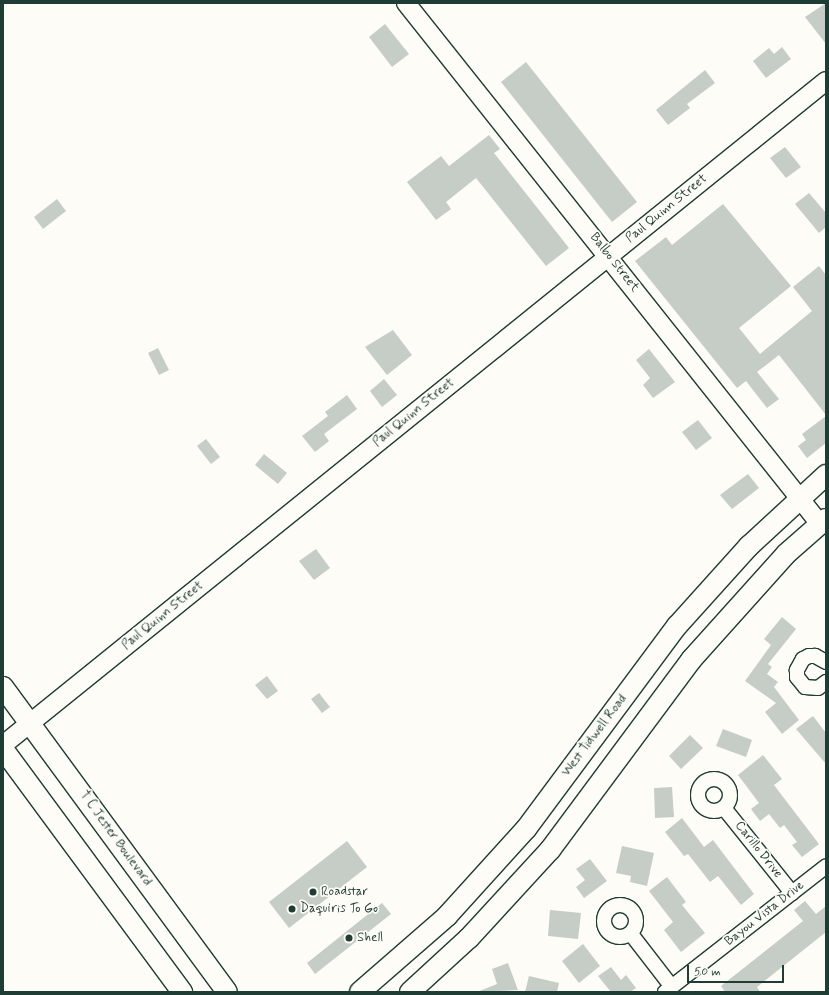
<!DOCTYPE html>
<style>
body{margin:0}
#map{position:relative;width:829px;height:995px;overflow:hidden;background:#fdfcf7;font-family:Mynerve,sans-serif}
div>[style]{position:absolute}
.building>*{inset:0;background:#c6cdc7}
.roads{filter:drop-shadow(1px 0 #1f3d34) drop-shadow(-1px 0 #1f3d34) drop-shadow(0 1px #1f3d34) drop-shadow(0 -1px #1f3d34)}
.minor>*{height:14px;margin:-7px;padding:0 7px;transform-origin:7px;border-radius:7px;background:#fdfcf7}
.minor>.ring{margin:-7px;padding:0;box-sizing:content-box;background:none;border:14px solid #fdfcf7;border-radius:50%}
.tertiary>*{height:18px;margin:-9px;padding:0 9px;transform-origin:9px;border-radius:9px;background:#fdfcf7}
.secondary>*{height:20px;margin:-10px;padding:0 10px;transform-origin:10px;border-radius:10px;background:#fdfcf7}
.dots>*{width:11px;height:11px;translate:-50% -50%;box-sizing:border-box;border:2px solid #fdfcf7;border-radius:50%}
span{translate:-50% -50%;white-space:nowrap;text-align:center;line-height:1.15;-webkit-text-stroke:3.5px #fdfcf7;paint-order:stroke}
.street-label{font-size:13px;color:#1f3d34}
.poi-label{font-size:13px;color:#1f3d34}
.left{translate:0 -50%;text-align:left}
.frame{position:absolute;inset:0;border:4px solid #1f3d34;pointer-events:none}
.scale{position:absolute;left:687px;top:965px;width:97px;height:18px;box-sizing:border-box;border:2px solid #1f3d34;border-top:0;padding-left:5px;font-size:12px;line-height:14px;white-space:nowrap;color:#1f3d34;-webkit-text-stroke:3px #fdfcf7;paint-order:stroke}
</style>
<div id="map">
<div class="building">
<i style="clip-path:polygon(826px 3px,826px 44px,805px 17px)"></i>
<i style="clip-path:polygon(385px 24px,409px 54px,392px 67px,369px 37px)"></i>
<i style="clip-path:polygon(782px 47px,791px 59px,766px 78px,753px 61px,769px 48px,774px 54px)"></i>
<i style="clip-path:polygon(526px 62px,637px 202px,612px 222px,501px 82px)"></i>
<i style="clip-path:polygon(705px 70px,715px 83px,687px 104px,690px 108px,668px 125px,656px 110px)"></i>
<i style="clip-path:polygon(489px 135px,500px 149px,494px 153px,569px 248px,546px 266px,476px 178px,446px 202px,451px 209px,436px 220px,407px 182px,441px 156px,449px 166px)"></i>
<i style="clip-path:polygon(785px 147px,801px 167px,786px 178px,770px 158px)"></i>
<i style="clip-path:polygon(809px 193px,826px 213px,826px 227px,819px 233px,795px 204px)"></i>
<i style="clip-path:polygon(57px 199px,66px 211px,43px 229px,34px 217px)"></i>
<i style="clip-path:polygon(723px 204px,791px 286px,739px 328px,760px 354px,812px 311px,793px 287px,819px 266px,826px 275px,826px 415px,779px 355px,757px 372px,779px 399px,767px 408px,746px 381px,737px 388px,635px 261px,666px 237px,672px 245px)"></i>
<i style="clip-path:polygon(393px 330px,412px 355px,387px 375px,365px 347px)"></i>
<i style="clip-path:polygon(158px 348px,169px 370px,159px 375px,148px 353px)"></i>
<i style="clip-path:polygon(649px 349px,675px 382px,653px 398px,643px 385px,650px 378px,636px 360px)"></i>
<i style="clip-path:polygon(384px 379px,397px 395px,382px 407px,370px 391px)"></i>
<i style="clip-path:polygon(347px 395px,357px 409px,324px 434px,329px 441px,315px 452px,302px 436px,328px 416px,325px 412px)"></i>
<i style="clip-path:polygon(826px 416px,826px 443px,807px 458px,798px 446px,806px 440px,802px 434px)"></i>
<i style="clip-path:polygon(698px 420px,712px 438px,696px 450px,682px 432px)"></i>
<i style="clip-path:polygon(206px 439px,220px 457px,211px 464px,197px 446px)"></i>
<i style="clip-path:polygon(264px 454px,287px 473px,278px 484px,255px 465px)"></i>
<i style="clip-path:polygon(748px 474px,759px 488px,732px 509px,720px 495px)"></i>
<i style="clip-path:polygon(316px 549px,330px 568px,314px 580px,299px 561px)"></i>
<i style="clip-path:polygon(782px 617px,796px 629px,768px 664px,772px 667px,767px 674px,778px 682px,774px 687px,799px 720px,782px 734px,765px 712px,776px 703px,745px 681px,771px 645px,764px 639px)"></i>
<i style="clip-path:polygon(267px 676px,278px 691px,267px 699px,255px 685px)"></i>
<i style="clip-path:polygon(319px 693px,330px 707px,322px 713px,311px 699px)"></i>
<i style="clip-path:polygon(813px 716px,826px 733px,826px 764px,796px 729px)"></i>
<i style="clip-path:polygon(723px 729px,752px 740px,746px 757px,716px 746px)"></i>
<i style="clip-path:polygon(690px 735px,703px 748px,681px 769px,669px 756px)"></i>
<i style="clip-path:polygon(763px 755px,782px 779px,774px 785px,819px 844px,802px 857px,792px 845px,797px 842px,784px 825px,780px 828px,769px 814px,760px 821px,751px 809px,759px 803px,738px 775px)"></i>
<i style="clip-path:polygon(672px 787px,674px 817px,655px 818px,654px 788px)"></i>
<i style="clip-path:polygon(682px 818px,704px 847px,713px 840px,754px 894px,741px 905px,718px 876px,710px 882px,688px 854px,684px 856px,665px 832px)"></i>
<i style="clip-path:polygon(347px 841px,367px 867px,289px 928px,269px 902px)"></i>
<i style="clip-path:polygon(622px 846px,654px 853px,647px 886px,630px 882px,631px 876px,616px 873px)"></i>
<i style="clip-path:polygon(590px 859px,607px 881px,584px 898px,576px 887px,585px 880px,576px 869px)"></i>
<i style="clip-path:polygon(667px 877px,686px 902px,682px 905px,705px 933px,681px 952px,664px 930px,673px 922px,649px 891px)"></i>
<i style="clip-path:polygon(805px 901px,816px 914px,826px 906px,826px 932px,757px 987px,760px 992px,725px 992px,721px 986px,803px 921px,794px 910px)"></i>
<i style="clip-path:polygon(382px 903px,391px 914px,315px 974px,307px 963px)"></i>
<i style="clip-path:polygon(550px 910px,581px 913px,578px 939px,548px 936px)"></i>
<i style="clip-path:polygon(583px 944px,600px 966px,579px 983px,562px 961px)"></i>
<i style="clip-path:polygon(508px 963px,518px 990px,477px 992px,497px 984px,492px 969px)"></i>
<i style="clip-path:polygon(611px 967px,621px 980px,626px 975px,636px 988px,630px 992px,611px 992px,598px 976px)"></i>
<i style="clip-path:polygon(529px 976px,559px 983px,557px 992px,525px 992px)"></i>
</div>
<div class="roads">
<div class="minor">
<i style="left:826px;top:662px;width:13px;rotate:-151deg"></i>
<i style="left:815px;top:656px;width:6px;rotate:180deg"></i>
<i style="left:809px;top:656px;width:7px;rotate:153deg"></i>
<i style="left:803px;top:659px;width:13px;rotate:119deg"></i>
<i style="left:797px;top:670px;width:7px;rotate:90deg"></i>
<i style="left:797px;top:677px;width:13px;rotate:51deg"></i>
<i style="left:805px;top:687px;width:13px;rotate:4deg"></i>
<i style="left:818px;top:688px;width:10px;rotate:-37deg"></i>
<i class="ring" style="left:698px;top:779px;width:18px;height:18px"></i>
<i style="left:724px;top:808px;width:109px;rotate:51.3deg"></i>
<i class="ring" style="left:604px;top:905px;width:18px;height:18px"></i>
<i style="left:631px;top:934px;width:67px;rotate:52.3deg"></i>
<i style="left:665px;top:992px;width:204px;rotate:-38deg"></i>
</div>
<div class="tertiary">
<i style="left:406px;top:3px;width:665px;rotate:51.53deg"></i>
<i style="left:3px;top:745px;width:1057px;rotate:-38.9deg"></i>
</div>
<div class="secondary">
<i style="left:3px;top:687px;width:378px;rotate:53.7deg"></i>
<i style="left:3px;top:749px;width:302px;rotate:53.6deg"></i>
<i style="left:360px;top:992px;width:116px;rotate:-41.1deg"></i>
<i style="left:447px;top:916px;width:118px;rotate:-47.8deg"></i>
<i style="left:526px;top:829px;width:253px;rotate:-53.4deg"></i>
<i style="left:677px;top:626px;width:108px;rotate:-48deg"></i>
<i style="left:749px;top:546px;width:105px;rotate:-42.7deg"></i>
<i style="left:410px;top:992px;width:80px;rotate:-42.5deg"></i>
<i style="left:469px;top:938px;width:120px;rotate:-47.4deg"></i>
<i style="left:550px;top:850px;width:237px;rotate:-53.4deg"></i>
<i style="left:691px;top:660px;width:142px;rotate:-48.1deg"></i>
<i style="left:786px;top:554px;width:53px;rotate:-41.2deg"></i>
</div>
</div>
<div class="dots">
<i style="left:313px;top:892px;background:#1f3d34"></i>
<i style="left:292px;top:909px;background:#1f3d34"></i>
<i style="left:349px;top:938px;background:#1f3d34"></i>
</div>
<div class="street-label">
<span style="left:667px;top:209px;rotate:-39deg">Paul Quinn Street</span>
<span style="left:614px;top:263px;rotate:52deg">Balbo Street</span>
<span style="left:414px;top:413px;rotate:-39deg">Paul Quinn Street</span>
<span style="left:163px;top:616px;rotate:-39deg">Paul Quinn Street</span>
<span style="left:595px;top:736px;rotate:-53deg">West Tidwell Road</span>
<span style="left:115px;top:839px;rotate:54deg">T C Jester Boulevard</span>
<span style="left:758px;top:850px;rotate:52deg">Carillo Drive</span>
<span style="left:765px;top:914px;rotate:-38deg">Bayou Vista Drive</span>
</div>
<div class="poi-label">
<span class="left" style="left:321px;top:892px">Roadstar</span>
<span class="left" style="left:300px;top:909px">Daquiris To Go</span>
<span class="left" style="left:357px;top:938px">Shell</span>
</div>
<div class="frame"></div>
<div class="scale">50 m</div>
</div>
